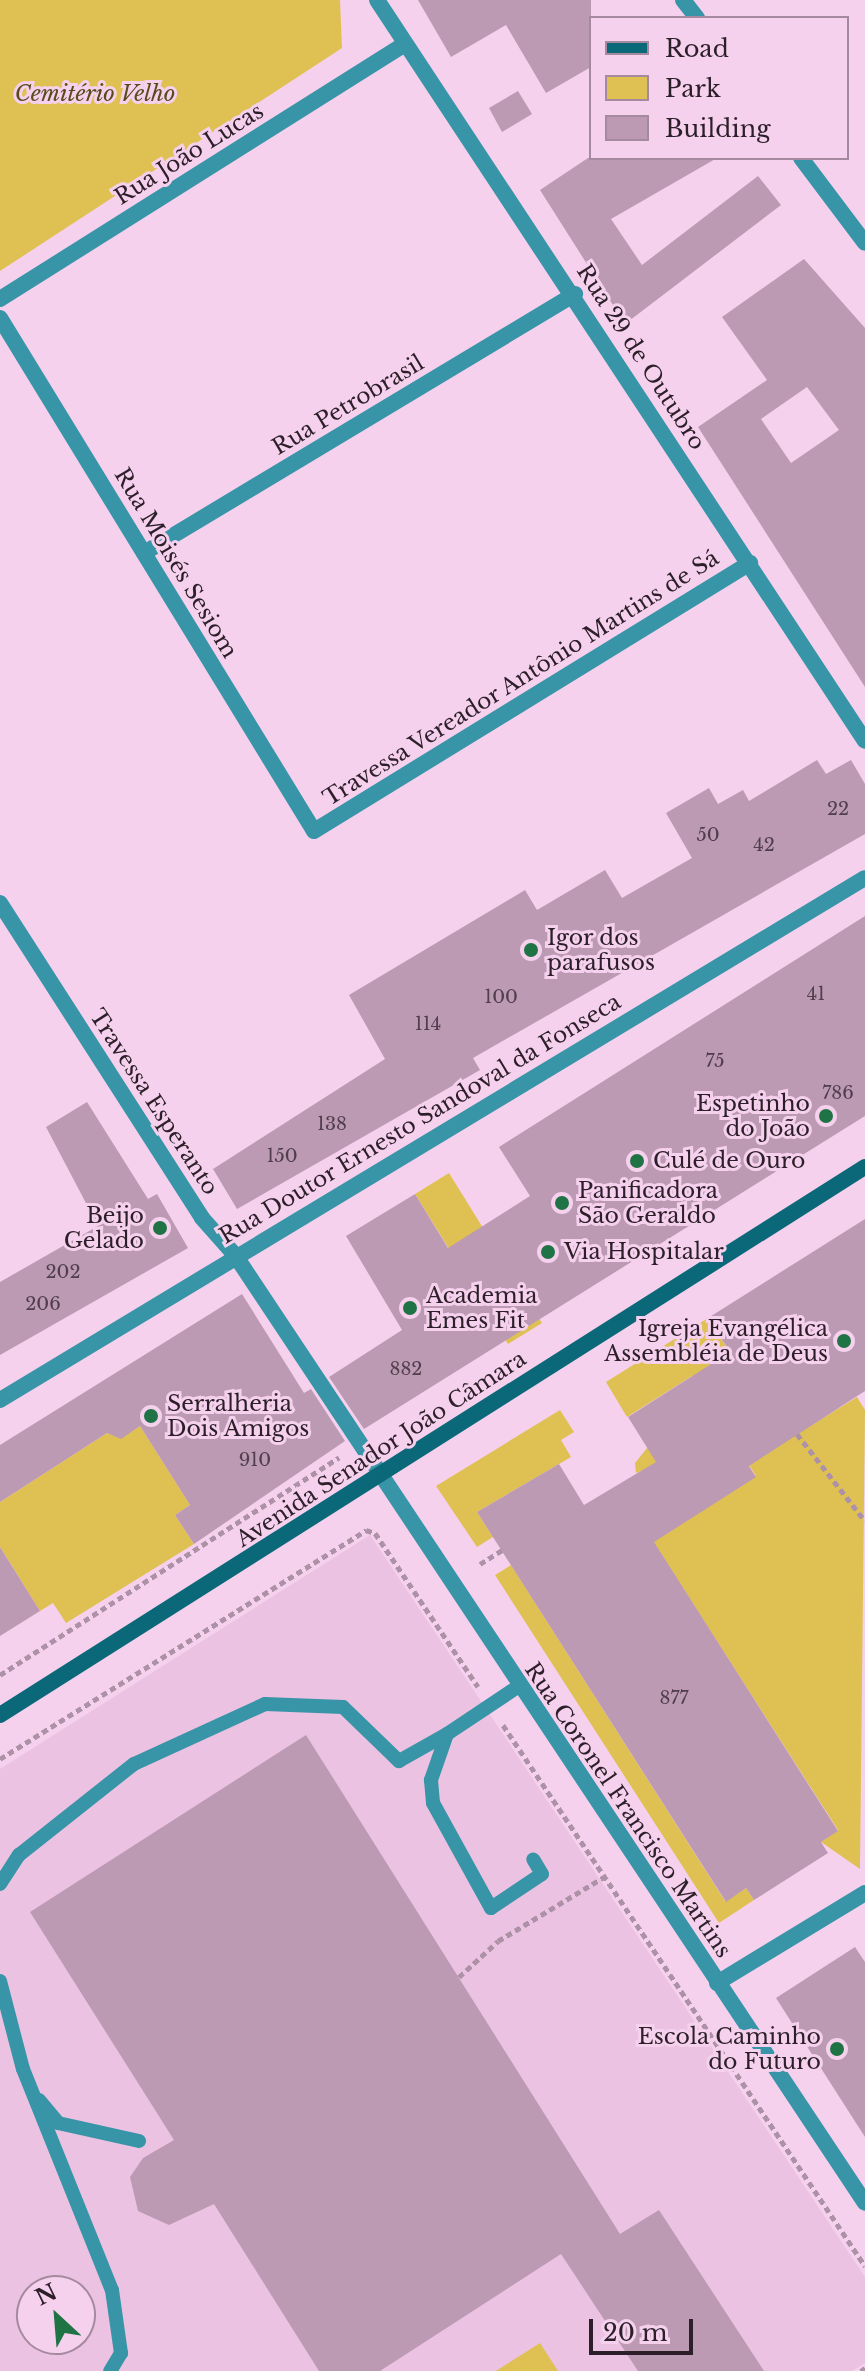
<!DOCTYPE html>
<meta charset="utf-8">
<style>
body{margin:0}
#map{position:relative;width:865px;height:2371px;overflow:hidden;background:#f5d1ed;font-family:"Libre Baskerville",serif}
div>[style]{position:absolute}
.built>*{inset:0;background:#ebc2e1}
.green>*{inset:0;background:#dfc153}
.building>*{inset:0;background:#bc9ab4}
.path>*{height:5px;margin-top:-2.5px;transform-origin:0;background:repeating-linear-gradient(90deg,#ad91a6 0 6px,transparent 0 10px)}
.service>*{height:14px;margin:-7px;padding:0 7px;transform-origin:7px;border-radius:7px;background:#3894a7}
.minor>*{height:16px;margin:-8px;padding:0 8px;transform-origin:8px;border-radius:8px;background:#3894a7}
.secondary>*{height:16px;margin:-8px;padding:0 8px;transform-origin:8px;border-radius:8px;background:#0b6879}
.dots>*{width:22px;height:22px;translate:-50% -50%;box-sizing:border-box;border:4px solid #f5d1ed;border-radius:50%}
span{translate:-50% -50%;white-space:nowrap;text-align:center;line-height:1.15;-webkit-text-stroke:6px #f5d1ed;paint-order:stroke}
.number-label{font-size:18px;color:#503e4c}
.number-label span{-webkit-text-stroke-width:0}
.park-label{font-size:22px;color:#574b1b;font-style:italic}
.street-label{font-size:22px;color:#2c1f29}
.poi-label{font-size:22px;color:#2c1f29}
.left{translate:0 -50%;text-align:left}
.right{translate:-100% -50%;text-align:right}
.legend{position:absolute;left:589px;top:16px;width:260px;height:144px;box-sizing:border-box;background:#f5d1ed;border:2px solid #a58a9f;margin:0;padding:10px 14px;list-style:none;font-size:24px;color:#2c1f29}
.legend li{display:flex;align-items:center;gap:16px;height:40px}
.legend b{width:40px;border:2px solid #a58a9f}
.north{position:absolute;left:16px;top:2275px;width:80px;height:80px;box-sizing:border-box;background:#f5d1ed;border:2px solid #a58a9f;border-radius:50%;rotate:334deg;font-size:22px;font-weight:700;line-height:32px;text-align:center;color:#2c1f29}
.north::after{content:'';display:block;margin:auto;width:28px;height:36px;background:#207345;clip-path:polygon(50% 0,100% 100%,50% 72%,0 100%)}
.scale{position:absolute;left:589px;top:2319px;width:104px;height:36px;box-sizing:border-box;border:4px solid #2c1f29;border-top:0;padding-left:10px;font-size:24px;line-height:28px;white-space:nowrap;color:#2c1f29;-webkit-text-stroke:6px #f5d1ed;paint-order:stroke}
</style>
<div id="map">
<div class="built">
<i style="clip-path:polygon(evenodd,370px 1535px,865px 2277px,865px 2363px,852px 2371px,0 2371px,0 1769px,370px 1535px,32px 2291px,80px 2291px,80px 2339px,32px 2339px,32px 2291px)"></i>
</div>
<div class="green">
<i style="clip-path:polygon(0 0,340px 0,342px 48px,0 271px)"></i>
<i style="clip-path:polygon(449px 1173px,542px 1323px,508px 1344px,415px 1194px)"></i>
<i style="clip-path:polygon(708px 1318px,786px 1441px,857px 1397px,865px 1410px,860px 1869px,821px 1842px,838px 1830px,640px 1521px,644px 1470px,636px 1473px,635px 1463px,647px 1448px,756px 1476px,692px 1376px,627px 1417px,606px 1382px)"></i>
<i style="clip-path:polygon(560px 1410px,574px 1432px,561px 1440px,571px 1457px,477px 1512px,493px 1537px,477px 1547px,436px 1486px)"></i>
<i style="clip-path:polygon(140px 1426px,190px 1505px,175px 1515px,194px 1544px,66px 1623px,53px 1603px,40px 1611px,0 1547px,0 1502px,107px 1433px,121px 1438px)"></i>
<i style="clip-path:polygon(511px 1565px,725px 1901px,746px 1888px,754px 1900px,719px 1923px,495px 1575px)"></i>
<i style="clip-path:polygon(540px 2343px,558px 2371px,496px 2371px)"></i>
</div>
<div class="building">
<i style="clip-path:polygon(418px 0,591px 0,591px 67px,546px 93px,506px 25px,451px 57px)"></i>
<i style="clip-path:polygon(518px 91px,532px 114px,502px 132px,489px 108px)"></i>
<i style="clip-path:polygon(588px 158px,717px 158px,611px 219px,642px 265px,758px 176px,781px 205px,625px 324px,540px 190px)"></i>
<i style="clip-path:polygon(evenodd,804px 259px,865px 328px,865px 687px,698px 427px,767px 380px,722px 317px,804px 259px,807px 387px,839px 430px,791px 463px,761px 419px,807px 387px)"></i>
<i style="clip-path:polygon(817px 760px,826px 774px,851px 760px,865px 784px,865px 834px,473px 1058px,480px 1070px,237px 1209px,213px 1169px,385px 1059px,349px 995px,525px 890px,537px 910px,605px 870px,622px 898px,692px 858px,666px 813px,709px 788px,718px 804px,743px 790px,749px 801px)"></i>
<i style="clip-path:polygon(865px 916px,865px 1116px,364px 1429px,329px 1377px,402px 1330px,346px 1236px,415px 1194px,448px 1248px,530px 1196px,499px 1147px)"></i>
<i style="clip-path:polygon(87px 1102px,148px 1199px,157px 1194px,188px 1248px,0 1355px,0 1282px,98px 1226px,46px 1127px)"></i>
<i style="clip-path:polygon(865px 1219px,865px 1391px,749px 1466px,756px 1477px,654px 1542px,838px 1831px,821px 1842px,828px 1853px,754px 1900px,746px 1888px,726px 1902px,477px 1512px,559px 1464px,584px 1505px,656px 1462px,628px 1417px,730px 1352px,708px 1318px)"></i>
<i style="clip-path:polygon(242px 1294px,304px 1393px,311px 1389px,345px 1441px,194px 1544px,175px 1515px,190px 1505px,140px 1426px,121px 1439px,107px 1433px,0 1502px,0 1445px)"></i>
<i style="clip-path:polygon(0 1547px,40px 1611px,0 1636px)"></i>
<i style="clip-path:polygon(306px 1735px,620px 2234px,659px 2210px,764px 2371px,638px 2371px,561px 2254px,380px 2371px,319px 2371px,214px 2204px,169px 2225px,138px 2211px,130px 2177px,143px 2158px,174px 2140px,30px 1912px)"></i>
<i style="clip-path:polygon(855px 1947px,865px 1962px,865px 2137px,776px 1998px)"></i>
</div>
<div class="path">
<i style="left:797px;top:1434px;width:110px;rotate:52deg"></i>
<i style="left:480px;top:1564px;width:26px;rotate:-32deg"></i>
<i style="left:0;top:1675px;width:403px;rotate:-32.7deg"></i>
<i style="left:503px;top:1725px;width:651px;rotate:56.21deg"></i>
<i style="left:0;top:1759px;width:432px;rotate:-32deg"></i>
<i style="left:366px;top:1530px;width:9px;rotate:18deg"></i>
<i style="left:375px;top:1533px;width:185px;rotate:56.2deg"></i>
<i style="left:459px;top:1977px;width:53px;rotate:-42.7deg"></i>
<i style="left:498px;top:1941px;width:124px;rotate:-31.1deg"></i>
<i style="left:861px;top:2371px;width:5px;rotate:-37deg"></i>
</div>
<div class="service">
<i style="left:519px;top:1686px;width:87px;rotate:146.3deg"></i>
<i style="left:447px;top:1734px;width:49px;rotate:109.2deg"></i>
<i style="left:431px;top:1780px;width:23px;rotate:85deg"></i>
<i style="left:433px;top:1803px;width:120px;rotate:61.1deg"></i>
<i style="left:491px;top:1908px;width:61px;rotate:-33.7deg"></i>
<i style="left:542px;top:1874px;width:17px;rotate:-121deg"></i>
<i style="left:0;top:1884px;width:35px;rotate:-57deg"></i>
<i style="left:19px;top:1855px;width:147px;rotate:-38.4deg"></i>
<i style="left:134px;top:1764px;width:144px;rotate:-24.6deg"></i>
<i style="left:265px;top:1704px;width:78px;rotate:2.2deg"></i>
<i style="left:343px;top:1707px;width:78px;rotate:44deg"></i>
<i style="left:399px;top:1761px;width:55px;rotate:-29.4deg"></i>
<i style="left:0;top:1981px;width:91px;rotate:75.4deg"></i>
<i style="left:23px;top:2069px;width:238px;rotate:68.1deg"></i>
<i style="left:112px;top:2290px;width:64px;rotate:81.9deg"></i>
<i style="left:121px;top:2353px;width:21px;rotate:121deg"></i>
<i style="left:39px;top:2100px;width:30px;rotate:50deg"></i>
<i style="left:58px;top:2123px;width:83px;rotate:12.5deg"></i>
</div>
<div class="minor">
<i style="left:377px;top:0;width:887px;rotate:56.63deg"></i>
<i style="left:683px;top:0;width:23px;rotate:52deg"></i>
<i style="left:801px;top:158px;width:106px;rotate:53deg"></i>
<i style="left:0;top:299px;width:475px;rotate:-32.2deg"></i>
<i style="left:0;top:318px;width:601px;rotate:58.53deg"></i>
<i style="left:314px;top:831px;width:512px;rotate:-31.58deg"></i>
<i style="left:144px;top:553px;width:503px;rotate:-31deg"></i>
<i style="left:0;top:903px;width:374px;rotate:57.3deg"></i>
<i style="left:202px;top:1218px;width:50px;rotate:48.3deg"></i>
<i style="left:235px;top:1255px;width:1138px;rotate:56.39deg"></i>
<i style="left:0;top:1400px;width:1010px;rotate:-31.11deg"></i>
<i style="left:717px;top:1983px;width:173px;rotate:-31.3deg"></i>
</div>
<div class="secondary">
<i style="left:0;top:1715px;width:1024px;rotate:-32.36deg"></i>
</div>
<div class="dots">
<i style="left:531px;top:950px;background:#207345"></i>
<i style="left:826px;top:1116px;background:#207345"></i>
<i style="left:637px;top:1161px;background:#207345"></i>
<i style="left:562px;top:1203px;background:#207345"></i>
<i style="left:160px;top:1228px;background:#207345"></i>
<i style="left:548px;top:1252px;background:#207345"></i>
<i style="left:410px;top:1308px;background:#207345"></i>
<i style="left:844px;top:1341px;background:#207345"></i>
<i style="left:151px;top:1416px;background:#207345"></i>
<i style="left:837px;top:2049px;background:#207345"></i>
</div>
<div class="number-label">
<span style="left:838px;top:809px">22</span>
<span style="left:708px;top:835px">50</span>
<span style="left:764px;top:845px">42</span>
<span style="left:816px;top:994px">41</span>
<span style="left:501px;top:997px">100</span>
<span style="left:428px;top:1024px">114</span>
<span style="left:715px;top:1061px">75</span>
<span style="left:838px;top:1093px">786</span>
<span style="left:332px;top:1124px">138</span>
<span style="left:282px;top:1156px">150</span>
<span style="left:63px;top:1272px">202</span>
<span style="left:43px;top:1304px">206</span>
<span style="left:406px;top:1369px">882</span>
<span style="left:255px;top:1460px">910</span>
<span style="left:674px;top:1698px">877</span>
</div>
<div class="park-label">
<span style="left:95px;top:94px">Cemitério Velho</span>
</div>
<div class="street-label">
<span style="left:189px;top:154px;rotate:-32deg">Rua João Lucas</span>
<span style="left:641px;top:357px;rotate:57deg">Rua 29 de Outubro</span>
<span style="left:348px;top:405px;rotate:-31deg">Rua Petrobrasil</span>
<span style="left:176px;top:563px;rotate:59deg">Rua Moisés Sesiom</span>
<span style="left:521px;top:678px;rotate:-32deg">Travessa Vereador Antônio Martins de Sá</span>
<span style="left:154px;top:1102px;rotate:57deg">Travessa Esperanto</span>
<span style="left:420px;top:1119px;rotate:-31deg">Rua Doutor Ernesto Sandoval da Fonseca</span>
<span style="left:381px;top:1449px;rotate:-33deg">Avenida Senador João Câmara</span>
<span style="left:628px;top:1810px;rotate:56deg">Rua Coronel Francisco Martins</span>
</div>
<div class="poi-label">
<span class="left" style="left:547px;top:950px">Igor dos<br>parafusos</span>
<span class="right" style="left:810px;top:1116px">Espetinho<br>do João</span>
<span class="left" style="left:653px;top:1161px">Culé de Ouro</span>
<span class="left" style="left:578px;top:1203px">Panificadora<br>São Geraldo</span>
<span class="right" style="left:144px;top:1228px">Beijo<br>Gelado</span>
<span class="left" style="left:564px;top:1252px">Via Hospitalar</span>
<span class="left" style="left:426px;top:1308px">Academia<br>Emes Fit</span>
<span class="right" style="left:828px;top:1341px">Igreja Evangélica<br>Assembléia de Deus</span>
<span class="left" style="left:167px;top:1416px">Serralheria<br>Dois Amigos</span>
<span class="right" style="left:821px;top:2049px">Escola Caminho<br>do Futuro</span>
</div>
<ul class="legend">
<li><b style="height:10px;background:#0b6879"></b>Road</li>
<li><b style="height:22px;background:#dfc153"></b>Park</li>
<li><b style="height:22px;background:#bc9ab4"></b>Building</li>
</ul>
<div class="north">N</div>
<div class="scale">20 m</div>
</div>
